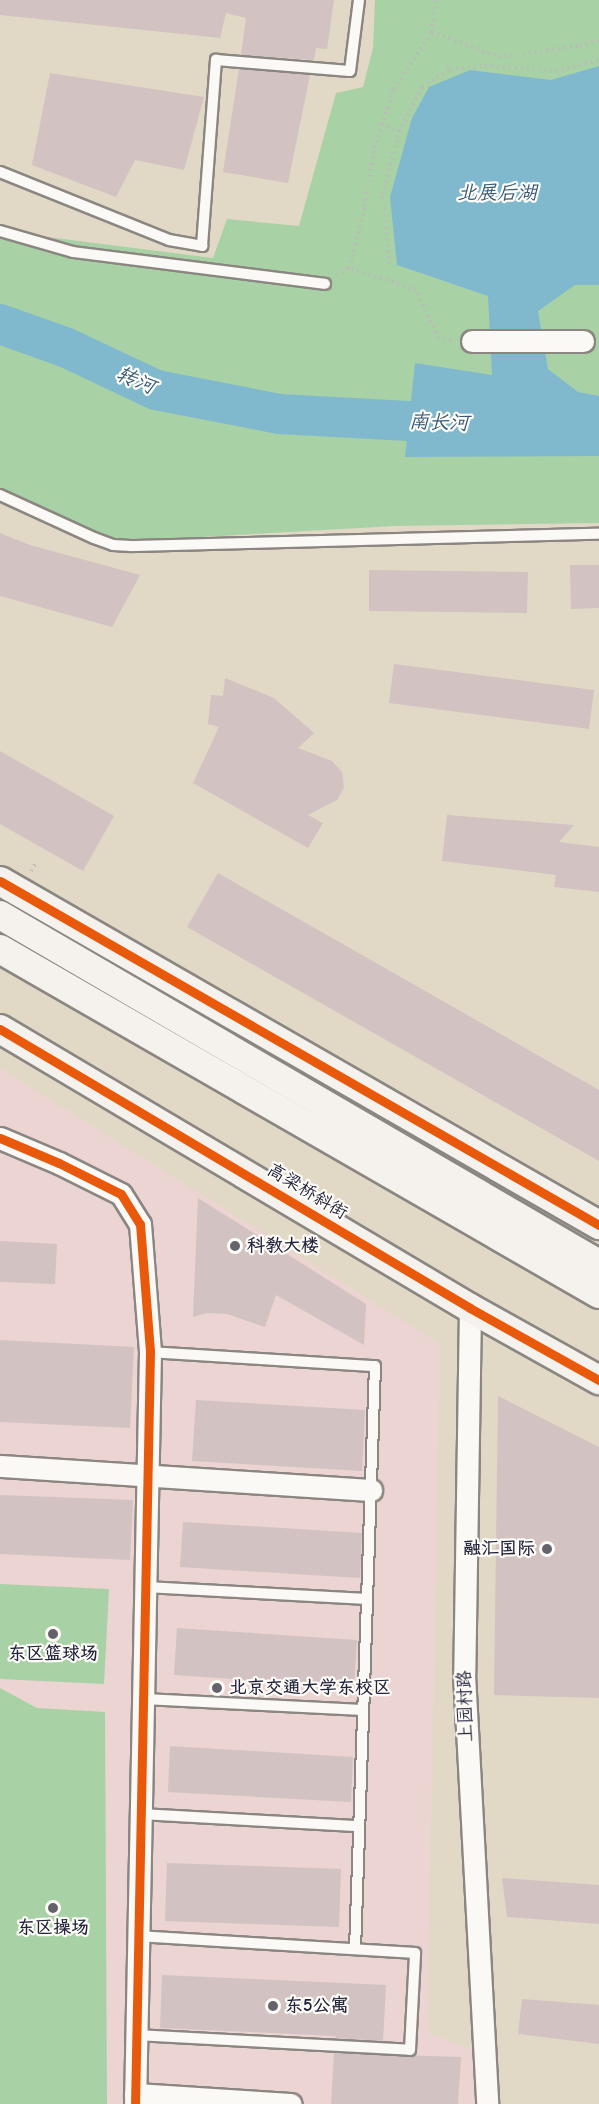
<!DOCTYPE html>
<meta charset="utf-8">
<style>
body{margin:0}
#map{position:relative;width:599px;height:2104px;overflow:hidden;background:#e1d9c6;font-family:"Comic Neue","LXGW WenKai TC",sans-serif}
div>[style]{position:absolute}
.built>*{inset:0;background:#ebd4d2}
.green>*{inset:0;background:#a8d1a6}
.water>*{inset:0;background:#80b9ce}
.river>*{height:40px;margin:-20px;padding:0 20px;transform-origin:20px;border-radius:20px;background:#80b9ce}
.building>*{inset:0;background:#d2c2c1}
.path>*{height:4px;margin-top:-2px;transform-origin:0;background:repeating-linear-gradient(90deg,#bbbab8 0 1.5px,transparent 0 6px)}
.roads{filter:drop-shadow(2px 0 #8b8681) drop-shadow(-2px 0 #8b8681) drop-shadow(0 2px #8b8681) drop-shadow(0 -2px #8b8681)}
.lane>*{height:10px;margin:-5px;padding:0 5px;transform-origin:5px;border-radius:5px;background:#faf9f6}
.street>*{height:21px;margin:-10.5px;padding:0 10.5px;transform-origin:10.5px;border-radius:10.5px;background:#faf9f6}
.secondary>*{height:28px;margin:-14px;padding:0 14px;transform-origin:14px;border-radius:14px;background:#f5f1ec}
.cycleway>*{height:9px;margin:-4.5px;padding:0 4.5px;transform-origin:4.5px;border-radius:4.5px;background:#e8590c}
.dots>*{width:16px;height:16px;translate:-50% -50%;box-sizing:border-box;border:3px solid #fdfcf7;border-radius:50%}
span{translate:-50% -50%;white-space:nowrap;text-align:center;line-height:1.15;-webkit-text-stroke:4.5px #fdfcf7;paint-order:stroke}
.street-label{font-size:18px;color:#22223b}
.poi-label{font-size:18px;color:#22223b;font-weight:700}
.left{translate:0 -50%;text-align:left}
.right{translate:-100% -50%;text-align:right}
.water-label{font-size:20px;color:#375977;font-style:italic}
</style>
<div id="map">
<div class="built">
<i style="clip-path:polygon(0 1068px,440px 1344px,427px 2032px,475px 2051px,477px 2104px,0 2104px)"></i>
</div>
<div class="green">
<i style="clip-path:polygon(375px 0,599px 0,599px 523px,395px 526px,114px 542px,0 490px,0 231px,213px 258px,227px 219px,299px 226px,336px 93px,363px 87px,373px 48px)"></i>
<i style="clip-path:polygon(0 1584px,109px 1589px,104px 1684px,0 1679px)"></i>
<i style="clip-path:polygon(0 1688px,37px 1708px,105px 1712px,107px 2104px,0 2104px)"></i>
</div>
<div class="water">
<i style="clip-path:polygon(599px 66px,599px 285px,575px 285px,538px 311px,548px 369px,578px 392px,599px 396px,599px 456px,405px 457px,415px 363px,492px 375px,488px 296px,397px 265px,390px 197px,412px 118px,429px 87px,470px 70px,551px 80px)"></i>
</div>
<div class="river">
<i style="left:0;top:324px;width:71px;rotate:19.7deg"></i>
<i style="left:67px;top:348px;width:98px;rotate:25.3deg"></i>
<i style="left:156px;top:390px;width:125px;rotate:11deg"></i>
<i style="left:279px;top:414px;width:185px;rotate:3.1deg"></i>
</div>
<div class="building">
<i style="clip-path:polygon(0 0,334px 0,327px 49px,316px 48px,314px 60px,241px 55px,246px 18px,226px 13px,220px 38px,0 15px)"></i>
<i style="clip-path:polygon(239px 69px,310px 75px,288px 183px,223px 172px)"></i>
<i style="clip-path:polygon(50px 73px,204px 97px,184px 170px,135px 160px,116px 197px,32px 165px)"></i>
<i style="clip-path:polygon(0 533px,30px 545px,140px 575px,112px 627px,0 596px)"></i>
<i style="clip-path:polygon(570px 565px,599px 565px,599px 608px,571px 609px)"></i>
<i style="clip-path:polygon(369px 570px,528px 572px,527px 613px,369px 611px)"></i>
<i style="clip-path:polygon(394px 664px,594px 690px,589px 729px,389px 703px)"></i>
<i style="clip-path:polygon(225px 678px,274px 698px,314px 733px,298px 748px,332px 761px,342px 772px,344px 788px,337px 800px,308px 815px,323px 823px,308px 848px,193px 783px,219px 727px,208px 724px,211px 695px,223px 696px)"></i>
<i style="clip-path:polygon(0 751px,114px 816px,83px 871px,0 824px)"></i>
<i style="clip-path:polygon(447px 815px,574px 825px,559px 842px,599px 847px,599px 892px,554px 887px,556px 875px,442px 861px)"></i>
<i style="clip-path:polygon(218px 873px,599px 1090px,599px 1161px,187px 927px)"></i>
<i style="clip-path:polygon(198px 1198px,366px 1304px,364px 1345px,276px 1295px,265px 1327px,227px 1314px,207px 1313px,193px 1317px)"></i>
<i style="clip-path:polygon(0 1241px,57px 1244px,55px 1284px,0 1282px)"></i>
<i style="clip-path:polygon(0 1340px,134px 1347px,130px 1428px,0 1422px)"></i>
<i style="clip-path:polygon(498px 1396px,599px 1447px,599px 1698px,494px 1695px)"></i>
<i style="clip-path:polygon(196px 1400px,365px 1410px,362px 1471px,192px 1461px)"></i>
<i style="clip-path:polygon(0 1495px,133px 1500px,130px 1560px,0 1554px)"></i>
<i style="clip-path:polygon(183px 1522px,362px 1533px,360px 1578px,180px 1567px)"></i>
<i style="clip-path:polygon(177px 1628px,357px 1640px,354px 1687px,174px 1675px)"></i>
<i style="clip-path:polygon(170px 1746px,353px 1757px,351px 1802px,168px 1792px)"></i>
<i style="clip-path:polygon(167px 1863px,341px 1869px,339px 1927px,165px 1921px)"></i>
<i style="clip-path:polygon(502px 1878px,599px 1885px,599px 1924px,507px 1917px)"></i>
<i style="clip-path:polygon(162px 1975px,386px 1985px,383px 2041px,335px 2038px,336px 2036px,160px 2028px)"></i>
<i style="clip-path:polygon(522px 1999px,599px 2005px,599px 2044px,518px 2034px)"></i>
<i style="clip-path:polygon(334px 2053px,461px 2057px,458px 2104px,331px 2104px)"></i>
</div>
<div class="path">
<i style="left:432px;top:32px;width:32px;rotate:-83deg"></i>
<i style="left:382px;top:124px;width:19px;rotate:21deg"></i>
<i style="left:389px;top:264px;width:70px;rotate:-94.9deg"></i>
<i style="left:383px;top:194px;width:59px;rotate:-76.2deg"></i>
<i style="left:397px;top:137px;width:56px;rotate:-63.4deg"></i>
<i style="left:422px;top:87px;width:33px;rotate:-33deg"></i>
<i style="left:450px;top:69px;width:35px;rotate:-5deg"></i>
<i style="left:485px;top:66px;width:71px;rotate:4deg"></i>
<i style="left:556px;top:71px;width:44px;rotate:-14.3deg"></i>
<i style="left:337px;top:276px;width:14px;rotate:-34deg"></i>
<i style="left:451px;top:339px;width:12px;rotate:-175deg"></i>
<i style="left:439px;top:338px;width:54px;rotate:-115.1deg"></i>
<i style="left:416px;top:289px;width:70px;rotate:-162.6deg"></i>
<i style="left:349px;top:268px;width:64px;rotate:-75.5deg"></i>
<i style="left:365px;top:206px;width:59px;rotate:-81.2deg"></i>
<i style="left:374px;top:148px;width:62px;rotate:-71.3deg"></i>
<i style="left:394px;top:89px;width:69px;rotate:-56.3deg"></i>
<i style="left:432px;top:32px;width:72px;rotate:20.5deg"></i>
<i style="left:499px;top:57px;width:82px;rotate:-7.7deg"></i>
<i style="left:580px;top:46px;width:20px;rotate:-18deg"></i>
<i style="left:31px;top:871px;width:9px;rotate:-58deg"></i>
</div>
<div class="roads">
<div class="lane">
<i style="left:0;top:172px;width:182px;rotate:21.9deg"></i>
<i style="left:169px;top:240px;width:34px;rotate:10deg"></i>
<i style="left:202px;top:246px;width:187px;rotate:-85.7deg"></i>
<i style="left:216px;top:60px;width:134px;rotate:4.7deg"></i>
<i style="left:350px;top:71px;width:72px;rotate:-82.8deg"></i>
<i style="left:0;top:231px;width:76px;rotate:16deg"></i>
<i style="left:73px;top:252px;width:254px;rotate:7.2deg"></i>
<i style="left:0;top:495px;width:103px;rotate:24.6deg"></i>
<i style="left:94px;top:538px;width:20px;rotate:20deg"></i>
<i style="left:113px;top:545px;width:18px;rotate:3deg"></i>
<i style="left:131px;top:546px;width:468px;rotate:-1.5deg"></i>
<i style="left:150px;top:1352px;width:225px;rotate:3.6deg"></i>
<i style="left:375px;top:1366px;width:583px;rotate:91.96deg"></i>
<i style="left:146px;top:1587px;width:221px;rotate:3.1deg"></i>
<i style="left:144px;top:1699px;width:219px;rotate:2.9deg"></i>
<i style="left:141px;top:1814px;width:218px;rotate:3.2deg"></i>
<i style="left:136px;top:2035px;width:274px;rotate:3.1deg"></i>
<i style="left:410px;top:2050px;width:97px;rotate:-87deg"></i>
<i style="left:415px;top:1953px;width:278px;rotate:-176.5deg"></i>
</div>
<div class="street">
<i style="left:472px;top:341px;width:111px"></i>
<i style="left:0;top:1138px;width:64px;rotate:23deg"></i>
<i style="left:59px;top:1163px;width:69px;rotate:26.6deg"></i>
<i style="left:121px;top:1194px;width:36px;rotate:58deg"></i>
<i style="left:140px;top:1224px;width:128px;rotate:85.5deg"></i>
<i style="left:150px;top:1352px;width:752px;rotate:91.14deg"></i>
<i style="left:470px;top:1308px;width:366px;rotate:90.9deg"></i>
<i style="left:464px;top:1674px;width:431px;rotate:86.9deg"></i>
<i style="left:0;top:1466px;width:372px;rotate:3.7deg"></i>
<i style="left:135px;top:2094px;width:156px;rotate:3.7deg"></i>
</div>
<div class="secondary">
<i style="left:0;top:881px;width:691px;rotate:29.87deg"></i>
<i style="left:0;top:915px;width:693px;rotate:30.23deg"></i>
<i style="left:0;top:949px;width:691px;rotate:29.94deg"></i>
<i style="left:0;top:1029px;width:547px;rotate:30.69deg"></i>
<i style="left:470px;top:1308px;width:148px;rotate:29.2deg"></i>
</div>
</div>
<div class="cycleway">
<i style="left:0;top:881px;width:691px;rotate:29.87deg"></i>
<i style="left:0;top:1029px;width:547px;rotate:30.69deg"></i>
<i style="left:470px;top:1308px;width:148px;rotate:29.2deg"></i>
<i style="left:0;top:1138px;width:64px;rotate:23deg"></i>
<i style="left:59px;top:1163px;width:69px;rotate:26.6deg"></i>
<i style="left:121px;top:1194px;width:36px;rotate:58deg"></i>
<i style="left:140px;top:1224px;width:128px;rotate:85.5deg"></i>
<i style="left:150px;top:1352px;width:752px;rotate:91.14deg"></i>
</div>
<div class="dots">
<i style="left:235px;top:1246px;background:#65626c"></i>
<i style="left:547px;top:1549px;background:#65626c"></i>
<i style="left:53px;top:1634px;background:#65626c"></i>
<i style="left:217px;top:1688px;background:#65626c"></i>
<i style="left:53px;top:1908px;background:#65626c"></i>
<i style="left:273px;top:2006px;background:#65626c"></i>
</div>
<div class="street-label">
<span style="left:307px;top:1192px;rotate:31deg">高梁桥斜街</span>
<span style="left:466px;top:1706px;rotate:-92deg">上园村路</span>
</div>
<div class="poi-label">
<span class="left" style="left:247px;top:1246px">科教大楼</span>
<span class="right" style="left:535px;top:1549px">融汇国际</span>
<span style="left:53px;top:1654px">东区篮球场</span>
<span class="left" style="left:229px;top:1688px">北京交通大学东校区</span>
<span style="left:53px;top:1928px">东区操场</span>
<span class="left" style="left:285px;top:2006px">东5公寓</span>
</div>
<div class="water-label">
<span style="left:497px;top:192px">北展后湖</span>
<span style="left:136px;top:380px;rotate:23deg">转河</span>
<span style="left:439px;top:422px;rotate:2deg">南长河</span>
</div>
</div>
